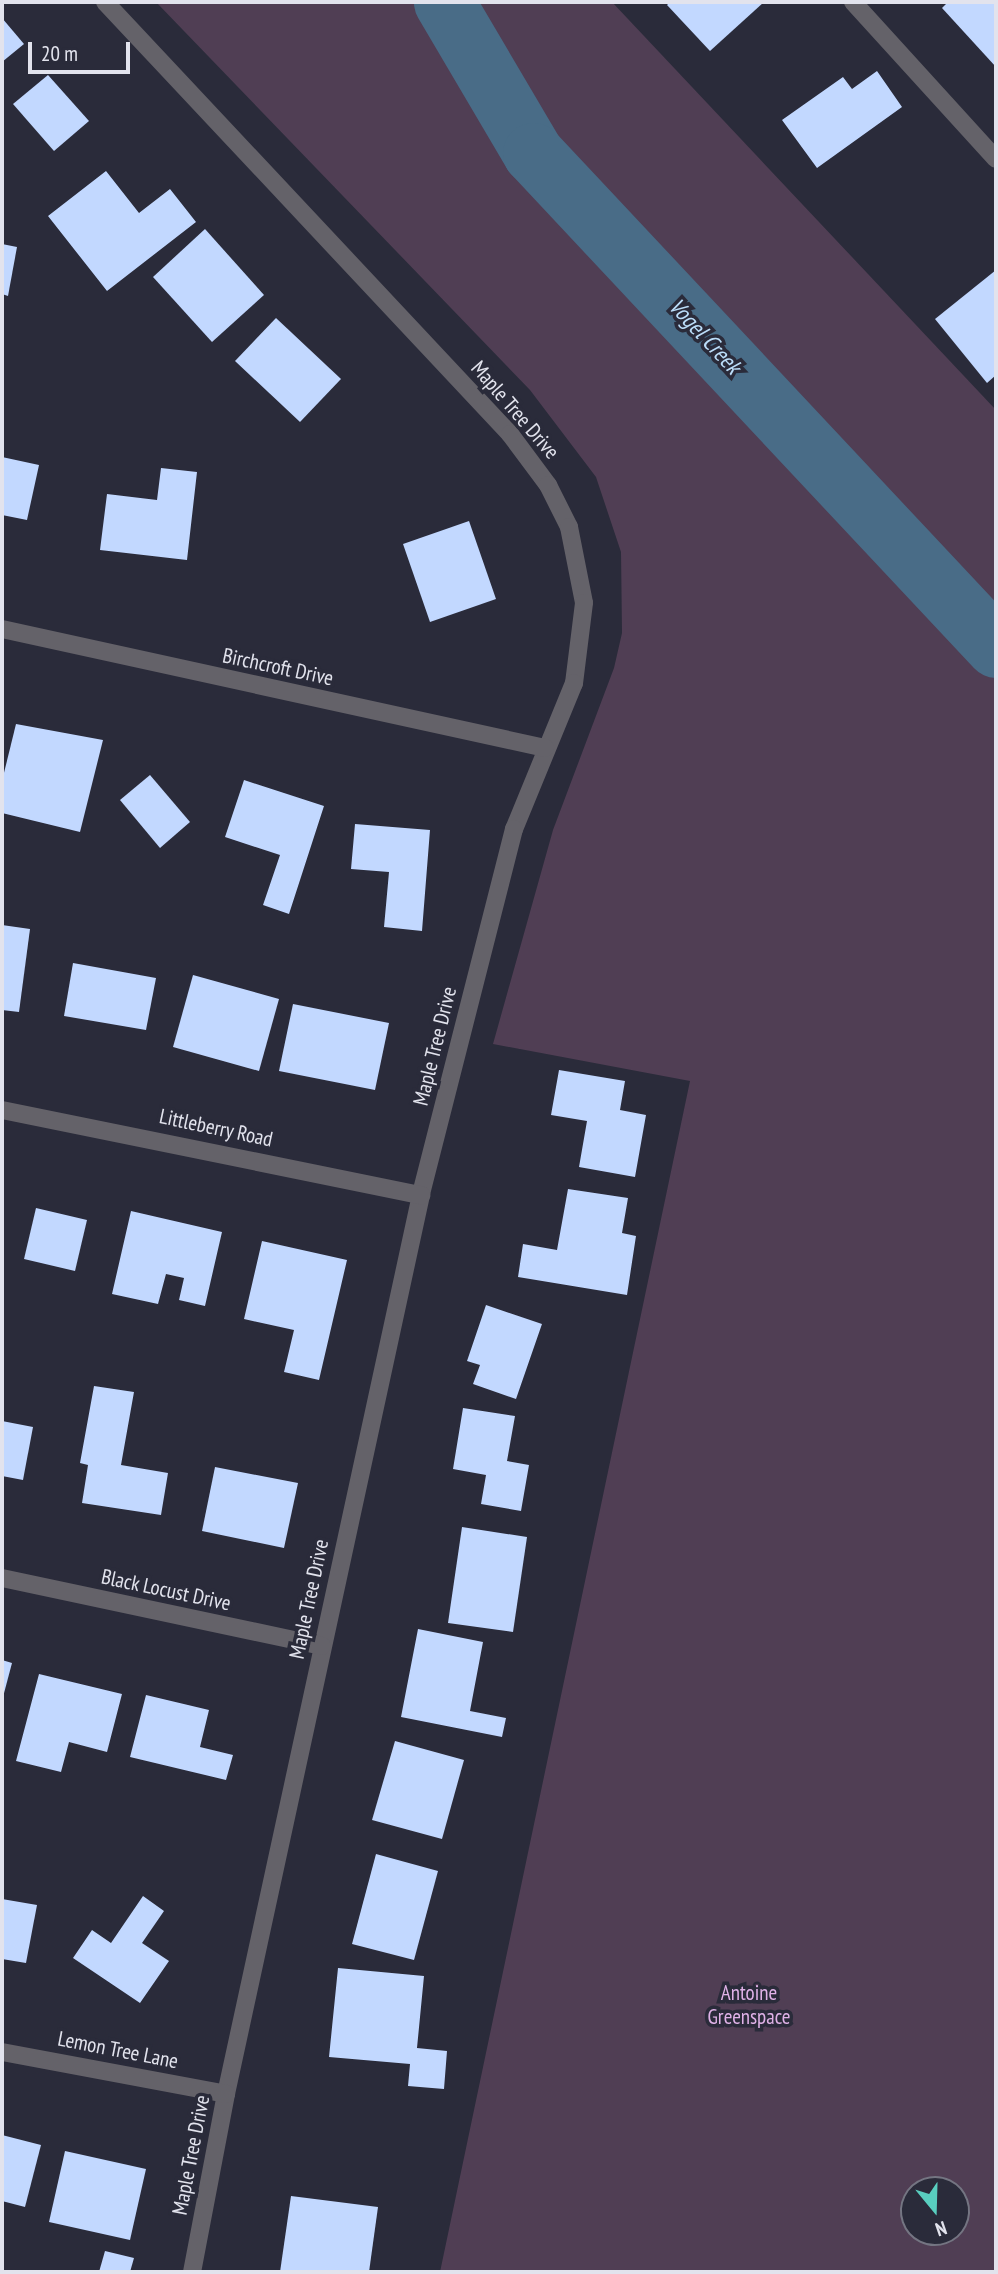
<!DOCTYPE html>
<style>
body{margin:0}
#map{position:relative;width:998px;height:2274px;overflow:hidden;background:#2a2b3a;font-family:"PT Sans Narrow",sans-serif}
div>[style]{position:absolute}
.green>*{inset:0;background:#503e54}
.river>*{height:61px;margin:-30.5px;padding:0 30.5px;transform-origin:30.5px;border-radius:30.5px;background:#496c87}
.building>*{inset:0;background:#c2d8ff}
.street>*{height:18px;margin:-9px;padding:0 9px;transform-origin:9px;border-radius:9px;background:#646269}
span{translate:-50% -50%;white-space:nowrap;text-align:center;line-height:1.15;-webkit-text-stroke:7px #2a2b3a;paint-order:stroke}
.street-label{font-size:21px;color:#e2e3ed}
.park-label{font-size:21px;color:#e0b2e8}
.water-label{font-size:23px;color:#bbddf9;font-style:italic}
.frame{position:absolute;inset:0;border:4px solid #e2e3ed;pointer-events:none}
.north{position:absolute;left:900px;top:2176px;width:70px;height:70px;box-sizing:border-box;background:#2a2b3a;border:2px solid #747582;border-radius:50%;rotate:161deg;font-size:19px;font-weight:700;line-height:28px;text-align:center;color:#e2e3ed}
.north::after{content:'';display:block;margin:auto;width:24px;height:32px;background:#59cebf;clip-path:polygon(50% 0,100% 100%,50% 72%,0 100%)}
.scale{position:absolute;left:28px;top:42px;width:102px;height:32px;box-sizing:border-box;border:4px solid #e2e3ed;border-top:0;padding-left:9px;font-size:21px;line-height:24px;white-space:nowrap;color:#e2e3ed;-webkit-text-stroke:5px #2a2b3a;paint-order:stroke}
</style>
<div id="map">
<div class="green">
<i style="clip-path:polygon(evenodd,156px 2px,612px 2px,996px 410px,996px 2272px,440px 2272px,690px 1081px,493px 1044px,553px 830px,614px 668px,622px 633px,621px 552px,596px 477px,530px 390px,156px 2px,914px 2190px,956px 2190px,956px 2232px,914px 2232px,914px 2190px)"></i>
</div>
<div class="river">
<i style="left:444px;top:2px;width:175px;rotate:59.5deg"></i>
<i style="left:533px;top:153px;width:677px;rotate:46.86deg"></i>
</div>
<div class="building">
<i style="clip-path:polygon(670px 2px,764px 2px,710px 51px,667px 5px)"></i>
<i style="clip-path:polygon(948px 2px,996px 2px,996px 67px,942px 8px)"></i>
<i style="clip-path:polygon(2px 18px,24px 44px,2px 62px)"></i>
<i style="clip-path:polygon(877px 71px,902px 107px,817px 168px,782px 120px,843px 77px,852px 89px)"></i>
<i style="clip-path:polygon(48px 75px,89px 121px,54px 151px,13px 104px)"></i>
<i style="clip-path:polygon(106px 171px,139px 213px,170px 189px,196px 222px,107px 291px,48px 216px)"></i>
<i style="clip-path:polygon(205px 229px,264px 295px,212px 342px,153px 277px)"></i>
<i style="clip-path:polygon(2px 244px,17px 247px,8px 296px,2px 294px)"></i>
<i style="clip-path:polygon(996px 270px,996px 375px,987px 383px,935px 319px)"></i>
<i style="clip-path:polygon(276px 318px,341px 379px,300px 422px,235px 361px)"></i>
<i style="clip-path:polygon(2px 457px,39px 465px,27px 520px,2px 515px)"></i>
<i style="clip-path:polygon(161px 468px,197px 472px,187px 560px,100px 550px,107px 494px,157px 500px)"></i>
<i style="clip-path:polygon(469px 521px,496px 599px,430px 622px,403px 544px)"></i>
<i style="clip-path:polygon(16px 724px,103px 740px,80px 832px,2px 813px,2px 781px)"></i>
<i style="clip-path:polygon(150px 775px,190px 822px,160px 848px,120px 800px)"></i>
<i style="clip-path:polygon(244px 780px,324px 806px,289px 914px,263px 905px,280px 855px,225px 837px)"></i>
<i style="clip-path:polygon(355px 824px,430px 830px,422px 931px,384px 927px,389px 872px,351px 869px)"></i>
<i style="clip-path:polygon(2px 925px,30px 929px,19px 1012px,2px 1010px)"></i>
<i style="clip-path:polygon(73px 963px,156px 978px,146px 1030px,64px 1016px)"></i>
<i style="clip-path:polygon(193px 975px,279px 999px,259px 1071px,173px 1047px)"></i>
<i style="clip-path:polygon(293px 1004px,389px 1023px,375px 1090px,279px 1071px)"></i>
<i style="clip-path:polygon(559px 1070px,625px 1081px,620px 1110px,646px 1115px,635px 1177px,579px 1167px,587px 1121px,551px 1115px)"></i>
<i style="clip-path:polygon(568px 1189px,628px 1198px,622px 1233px,636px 1236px,627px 1295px,518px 1277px,523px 1244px,557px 1250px)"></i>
<i style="clip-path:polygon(36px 1208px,87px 1220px,75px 1271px,24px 1259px)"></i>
<i style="clip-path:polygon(131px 1211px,222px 1232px,205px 1306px,179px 1300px,184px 1278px,166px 1274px,158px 1304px,112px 1294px)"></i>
<i style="clip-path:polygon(262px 1241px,347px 1260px,319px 1380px,284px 1372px,294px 1330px,244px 1319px)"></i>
<i style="clip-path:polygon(486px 1305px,542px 1324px,516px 1399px,473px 1384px,480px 1365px,467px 1361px)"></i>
<i style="clip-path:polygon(94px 1386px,134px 1392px,121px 1465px,168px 1473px,161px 1515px,82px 1503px,88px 1465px,80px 1463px)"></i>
<i style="clip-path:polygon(463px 1408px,515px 1416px,507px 1461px,529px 1465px,521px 1511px,481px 1504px,486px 1475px,453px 1469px)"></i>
<i style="clip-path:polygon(2px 1421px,33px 1427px,23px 1480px,2px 1476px)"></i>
<i style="clip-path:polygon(215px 1467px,298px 1483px,284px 1548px,202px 1531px)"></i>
<i style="clip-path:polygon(462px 1527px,527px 1537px,513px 1632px,448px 1623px)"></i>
<i style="clip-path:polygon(418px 1629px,483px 1642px,470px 1711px,506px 1718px,502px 1737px,401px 1717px)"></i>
<i style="clip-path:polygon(2px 1660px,12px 1663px,3px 1697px,2px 1697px)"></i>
<i style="clip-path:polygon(39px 1674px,122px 1694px,107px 1752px,69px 1742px,61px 1772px,16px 1761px)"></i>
<i style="clip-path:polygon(146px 1695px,209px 1710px,200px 1747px,233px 1755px,226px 1780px,130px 1757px)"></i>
<i style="clip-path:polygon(395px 1741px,464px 1760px,442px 1839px,372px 1820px)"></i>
<i style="clip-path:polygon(376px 1854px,438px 1871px,414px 1960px,352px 1944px)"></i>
<i style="clip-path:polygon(143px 1896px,164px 1911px,142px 1943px,169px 1961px,140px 2003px,73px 1958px,92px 1930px,111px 1943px)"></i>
<i style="clip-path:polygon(2px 1899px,37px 1905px,26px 1963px,2px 1959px)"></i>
<i style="clip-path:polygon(338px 1968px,424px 1976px,417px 2048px,447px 2051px,444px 2089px,408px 2086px,410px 2064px,329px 2057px)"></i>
<i style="clip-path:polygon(2px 2135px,41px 2145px,25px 2207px,2px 2201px)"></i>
<i style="clip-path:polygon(65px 2151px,146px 2169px,130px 2240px,49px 2222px)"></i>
<i style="clip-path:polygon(291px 2196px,378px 2207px,369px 2272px,280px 2272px)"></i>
<i style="clip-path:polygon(105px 2251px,134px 2258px,130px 2272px,99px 2272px)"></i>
</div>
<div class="street">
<i style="left:105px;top:2px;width:592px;rotate:46.85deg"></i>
<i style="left:510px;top:434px;width:64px;rotate:53.3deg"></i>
<i style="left:548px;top:485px;width:47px;rotate:63.4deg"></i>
<i style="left:569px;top:527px;width:77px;rotate:78.8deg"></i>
<i style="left:584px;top:603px;width:81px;rotate:97.1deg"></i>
<i style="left:574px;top:683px;width:158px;rotate:112.3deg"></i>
<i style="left:514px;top:829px;width:378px;rotate:104.3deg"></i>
<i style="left:421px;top:1195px;width:920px;rotate:102.24deg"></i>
<i style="left:226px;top:2094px;width:181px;rotate:100.8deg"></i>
<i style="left:853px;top:2px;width:212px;rotate:47.7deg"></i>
<i style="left:2px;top:629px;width:556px;rotate:12.36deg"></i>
<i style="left:2px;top:1110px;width:428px;rotate:11.5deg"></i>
<i style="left:2px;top:1578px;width:327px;rotate:12deg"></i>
<i style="left:2px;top:2052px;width:228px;rotate:10.6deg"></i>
</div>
<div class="street-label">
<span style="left:515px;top:410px;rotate:49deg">Maple Tree Drive</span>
<span style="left:278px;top:667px;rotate:12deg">Birchcroft Drive</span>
<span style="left:435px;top:1046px;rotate:-76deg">Maple Tree Drive</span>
<span style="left:216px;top:1128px;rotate:12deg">Littleberry Road</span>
<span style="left:166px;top:1590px;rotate:12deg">Black Locust Drive</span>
<span style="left:309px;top:1599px;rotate:-78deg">Maple Tree Drive</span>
<span style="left:118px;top:2050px;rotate:11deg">Lemon Tree Lane</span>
<span style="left:191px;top:2155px;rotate:-79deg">Maple Tree Drive</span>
</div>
<div class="park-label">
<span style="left:749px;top:2005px">Antoine<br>Greenspace</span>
</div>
<div class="water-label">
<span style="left:705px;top:336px;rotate:47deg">Vogel Creek</span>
</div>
<div class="frame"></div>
<div class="north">N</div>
<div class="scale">20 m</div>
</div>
